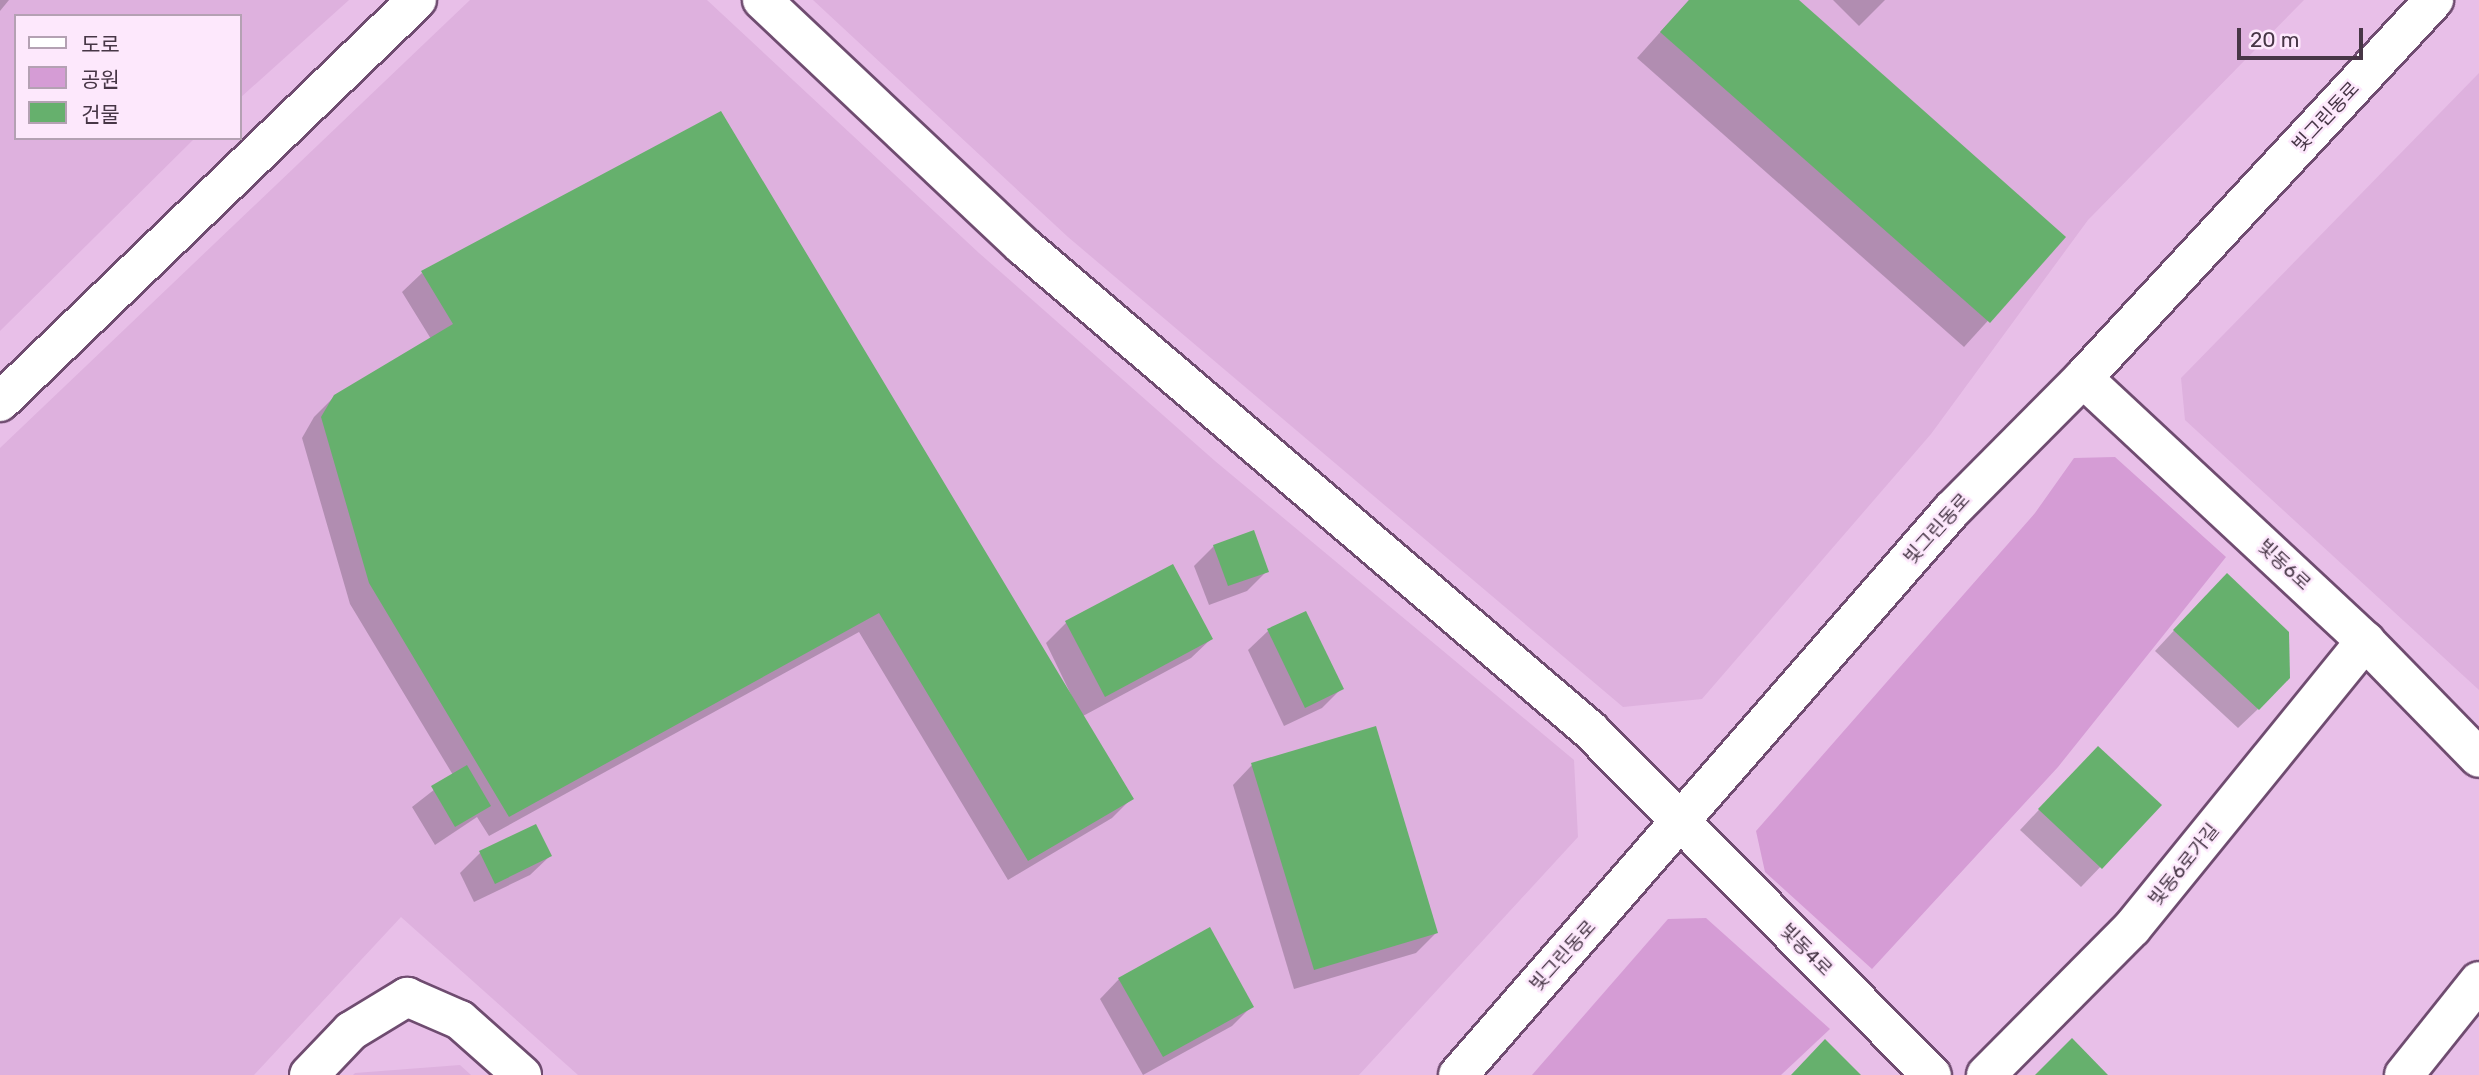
<!DOCTYPE html>
<meta charset="utf-8">
<style>
body{margin:0}
#map{position:relative;width:2479px;height:1075px;overflow:hidden;background:#e8bfe8;font-family:Rubik,"Noto Sans KR",sans-serif}
div>[style]{position:absolute}
.built>*{inset:0;background:#deb1de}
.green>*{inset:0;background:#d59cd5}
.shadow>*{inset:0;background:#0003}
.building>*{inset:0;background:#66b06d}
.roads{filter:drop-shadow(2px 0 #6f4c70) drop-shadow(-2px 0 #6f4c70) drop-shadow(0 2px #6f4c70) drop-shadow(0 -2px #6f4c70)}
.minor>*{height:38px;margin:-19px;padding:0 19px;transform-origin:19px;border-radius:19px;background:#fff}
.tertiary>*{height:38px;margin:-19px;padding:0 19px;transform-origin:19px;border-radius:19px;background:#fff}
span{translate:-50% -50%;white-space:nowrap;text-align:center;line-height:1.15;-webkit-text-stroke:5px #fde8fc;paint-order:stroke}
.street-label{font-size:19px;color:#473646}
.legend{position:absolute;left:14px;top:14px;width:228px;height:126px;box-sizing:border-box;background:#fde8fc;border:2px solid #b4a1b3;margin:0;padding:9px 12px;list-style:none;font-size:21px;color:#473646}
.legend li{display:flex;align-items:center;gap:14px;height:35px}
.legend b{width:35px;border:2px solid #b4a1b3}
.scale{position:absolute;left:2237px;top:28px;width:126px;height:32px;box-sizing:border-box;border:4px solid #473646;border-top:0;padding-left:9px;font-size:21px;line-height:24px;white-space:nowrap;color:#473646;-webkit-text-stroke:5px #fde8fc;paint-order:stroke}
</style>
<div id="map">
<div class="built">
<i style="clip-path:polygon(0 0,349px 0,240px 98px,240px 16px,16px 16px,16px 138px,195px 138px,0 331px)"></i>
<i style="clip-path:polygon(470px 0,707px 0,979px 253px,1215px 461px,1574px 760px,1578px 837px,1359px 1075px,578px 1075px,401px 917px,254px 1075px,0 1075px,0 448px)"></i>
<i style="clip-path:polygon(813px 0,2304px 0,2088px 220px,1931px 434px,1702px 699px,1623px 707px,1068px 237px)"></i>
<i style="clip-path:polygon(2479px 73px,2479px 690px,2185px 420px,2181px 378px)"></i>
<i style="clip-path:polygon(460px 1065px,471px 1075px,353px 1075px,355px 1073px)"></i>
</div>
<div class="green">
<i style="clip-path:polygon(2115px 457px,2226px 557px,2058px 767px,1872px 969px,1765px 872px,1756px 831px,2035px 513px,2074px 458px)"></i>
<i style="clip-path:polygon(1706px 918px,1830px 1029px,1781px 1075px,1532px 1075px,1668px 919px)"></i>
</div>
<div class="shadow">
<i style="clip-path:polygon(0 0,9px 0,0 11px)"></i>
<i style="clip-path:polygon(1689px 0,1796px 0,2064px 237px,1964px 347px,1637px 58px)"></i>
<i style="clip-path:polygon(1833px 0,1885px 0,1859px 26px)"></i>
<i style="clip-path:polygon(422px 273px,1076px 705px,1046px 643px,1066px 623px,1172px 566px,1211px 639px,1191px 658px,1083px 716px,1132px 798px,1112px 818px,1008px 880px,859px 632px,489px 836px,477px 817px,435px 845px,412px 807px,453px 775px,350px 604px,302px 438px,314px 417px,335px 396px,431px 339px,402px 292px)"></i>
<i style="clip-path:polygon(1214px 546px,1267px 571px,1247px 591px,1209px 605px,1194px 566px)"></i>
<i style="clip-path:polygon(2207px 595px,2258px 709px,2238px 728px,2155px 651px)"></i>
<i style="clip-path:polygon(1268px 631px,1342px 688px,1322px 708px,1284px 726px,1248px 650px)"></i>
<i style="clip-path:polygon(1252px 765px,1436px 933px,1416px 953px,1294px 989px,1233px 785px)"></i>
<i style="clip-path:polygon(2078px 768px,2159px 806px,2081px 887px,2020px 830px)"></i>
<i style="clip-path:polygon(480px 853px,550px 856px,530px 875px,474px 902px,460px 873px)"></i>
<i style="clip-path:polygon(1119px 979px,1252px 1006px,1232px 1026px,1143px 1075px,1100px 999px)"></i>
</div>
<div class="building">
<i style="clip-path:polygon(1689px 0,1799px 0,2066px 237px,1990px 323px,1660px 32px)"></i>
<i style="clip-path:polygon(721px 111px,1134px 799px,1028px 861px,879px 613px,509px 817px,369px 583px,321px 417px,334px 395px,453px 324px,421px 271px)"></i>
<i style="clip-path:polygon(1254px 530px,1269px 572px,1228px 586px,1213px 545px)"></i>
<i style="clip-path:polygon(1173px 564px,1213px 639px,1105px 697px,1065px 621px)"></i>
<i style="clip-path:polygon(2227px 573px,2289px 632px,2290px 678px,2259px 710px,2173px 630px)"></i>
<i style="clip-path:polygon(1306px 611px,1344px 689px,1305px 708px,1267px 629px)"></i>
<i style="clip-path:polygon(1376px 726px,1438px 933px,1314px 970px,1251px 763px)"></i>
<i style="clip-path:polygon(2098px 746px,2162px 805px,2102px 869px,2038px 809px)"></i>
<i style="clip-path:polygon(467px 765px,491px 806px,455px 827px,431px 786px)"></i>
<i style="clip-path:polygon(536px 824px,552px 856px,495px 884px,479px 851px)"></i>
<i style="clip-path:polygon(1210px 927px,1254px 1007px,1163px 1057px,1118px 978px)"></i>
<i style="clip-path:polygon(2072px 1038px,2108px 1075px,2035px 1075px)"></i>
<i style="clip-path:polygon(1825px 1039px,1861px 1075px,1791px 1075px)"></i>
</div>
<div class="roads">
<div class="minor">
<i style="left:762px;top:0;width:357px;rotate:43.3deg"></i>
<i style="left:1022px;top:245px;width:747px;rotate:40.49deg"></i>
<i style="left:1590px;top:730px;width:486px;rotate:45.3deg"></i>
<i style="left:2083px;top:378px;width:386px;rotate:43deg"></i>
<i style="left:2365px;top:641px;width:163px;rotate:45.7deg"></i>
<i style="left:0;top:402px;width:579px;rotate:-43.95deg"></i>
<i style="left:309px;top:1075px;width:61px;rotate:-46.3deg"></i>
<i style="left:351px;top:1031px;width:66px;rotate:-31.3deg"></i>
<i style="left:407px;top:997px;width:58px;rotate:23.5deg"></i>
<i style="left:460px;top:1020px;width:83px;rotate:41.6deg"></i>
<i style="left:1986px;top:1075px;width:207px;rotate:-45.2deg"></i>
<i style="left:2132px;top:928px;width:370px;rotate:-50.9deg"></i>
<i style="left:2404px;top:1075px;width:120px;rotate:-51.4deg"></i>
</div>
<div class="tertiary">
<i style="left:1458px;top:1075px;width:751px;rotate:-48.84deg"></i>
<i style="left:1952px;top:510px;width:186px;rotate:-45.2deg"></i>
<i style="left:2083px;top:378px;width:516px;rotate:-47.12deg"></i>
</div>
</div>
<div class="street-label">
<span style="left:2326px;top:117px;rotate:-47deg">빛그린동로</span>
<span style="left:1937px;top:529px;rotate:-48deg">빛그린동로</span>
<span style="left:2284px;top:565px;rotate:43deg">빛동6로</span>
<span style="left:2184px;top:865px;rotate:-51deg">빛동6로가길</span>
<span style="left:1806px;top:950px;rotate:45deg">빛동4로</span>
<span style="left:1563px;top:956px;rotate:-48deg">빛그린동로</span>
</div>
<ul class="legend">
<li><b style="height:9px;background:#fff"></b>도로</li>
<li><b style="height:19px;background:#d59cd5"></b>공원</li>
<li><b style="height:19px;background:#66b06d"></b>건물</li>
</ul>
<div class="scale">20 m</div>
</div>
